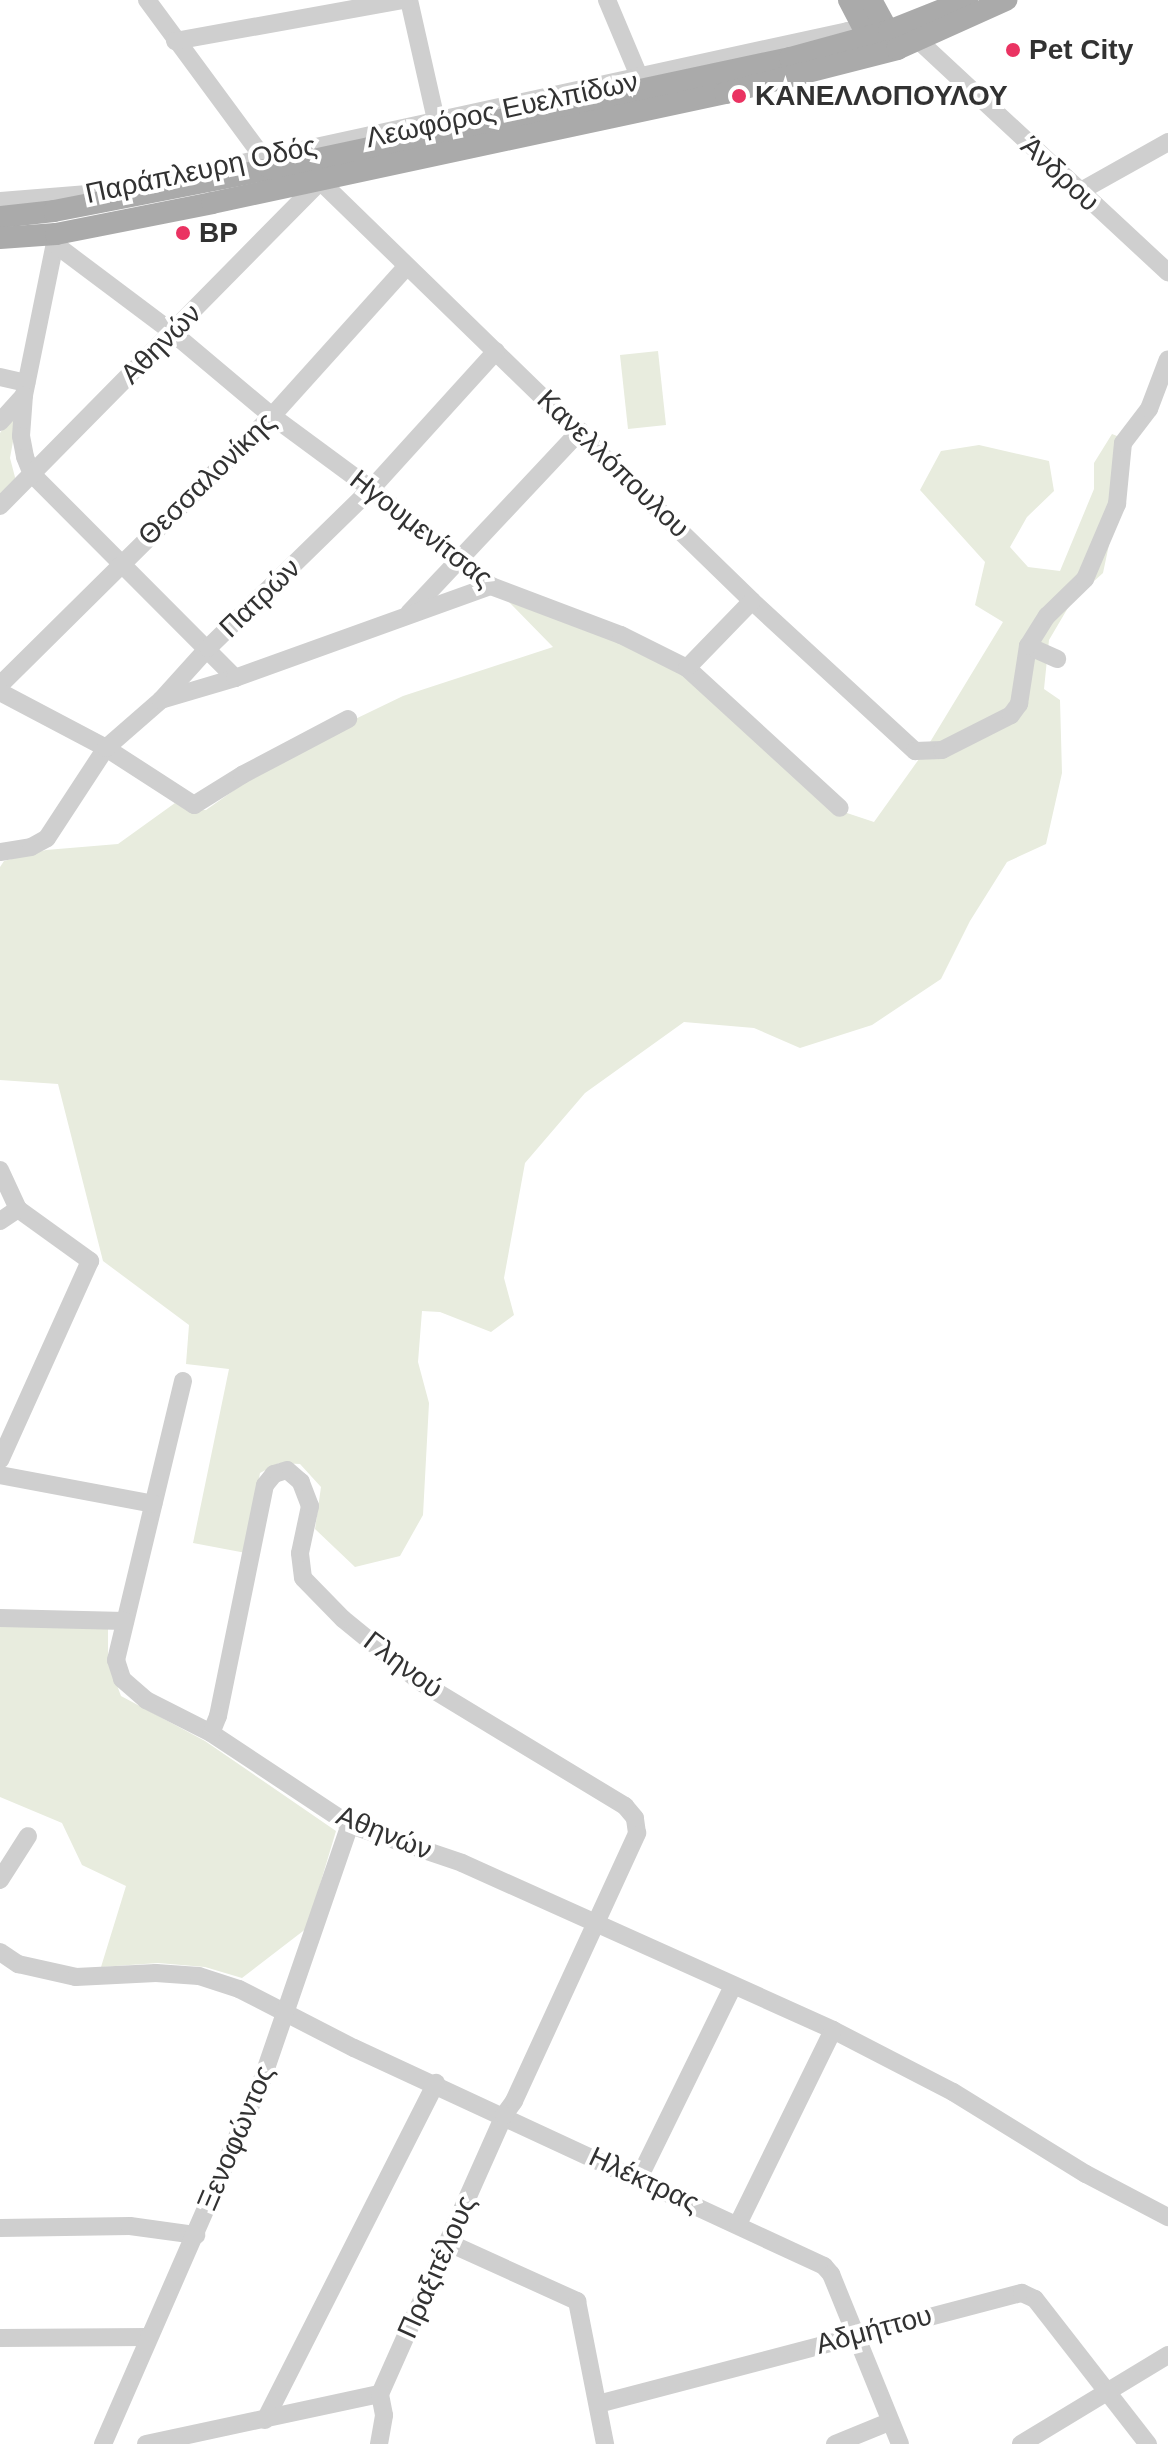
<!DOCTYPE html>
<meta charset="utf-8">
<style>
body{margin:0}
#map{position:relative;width:1168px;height:2444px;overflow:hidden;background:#fff;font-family:Arial,sans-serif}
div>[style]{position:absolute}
.green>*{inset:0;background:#e8ecde}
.minor>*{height:18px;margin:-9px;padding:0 9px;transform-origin:9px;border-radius:9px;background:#cfcfcf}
.major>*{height:22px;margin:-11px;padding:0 11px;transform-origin:11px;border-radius:11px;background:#aaa}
.dots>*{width:22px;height:22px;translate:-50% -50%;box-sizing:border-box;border:4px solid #fff;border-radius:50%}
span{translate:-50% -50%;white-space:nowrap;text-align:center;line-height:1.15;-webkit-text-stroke:8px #fff;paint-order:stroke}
.poi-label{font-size:28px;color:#323232;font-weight:700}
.left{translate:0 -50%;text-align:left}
.street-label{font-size:28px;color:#323232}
</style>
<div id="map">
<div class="green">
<i style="clip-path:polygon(658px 351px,666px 425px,628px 429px,620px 355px)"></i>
<i style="clip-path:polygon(20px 403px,10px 458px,16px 481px,0 496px,0 433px)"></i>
<i style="clip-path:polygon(1112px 434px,1122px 438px,1127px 460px,1103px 573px,1072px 601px,1049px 640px,1044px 689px,1060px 700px,1062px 773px,1046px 844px,1007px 862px,970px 921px,941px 979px,872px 1025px,800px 1048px,754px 1028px,684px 1022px,585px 1093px,525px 1163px,504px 1278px,514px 1315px,491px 1332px,440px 1312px,422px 1311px,418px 1362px,429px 1403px,423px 1515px,400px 1556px,355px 1567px,315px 1529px,321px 1487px,300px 1464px,279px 1463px,260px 1473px,246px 1553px,193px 1543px,229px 1369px,186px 1364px,189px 1325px,103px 1261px,58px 1084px,0 1080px,0 867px,4px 861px,46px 850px,118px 844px,175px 803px,187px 810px,206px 810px,291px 750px,403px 696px,553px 647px,504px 597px,672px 664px,835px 809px,874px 822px,924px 752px,1003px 622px,975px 605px,985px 562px,920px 490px,941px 451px,979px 445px,1049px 461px,1054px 491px,1027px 517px,1010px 547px,1028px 567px,1060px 571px,1094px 489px,1094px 463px)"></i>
<i style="clip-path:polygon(0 1625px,108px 1629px,108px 1661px,121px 1696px,205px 1741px,336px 1831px,307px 1928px,242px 1978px,205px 1967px,158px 1963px,101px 1967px,126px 1886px,82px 1865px,62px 1823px,0 1797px)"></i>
</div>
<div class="minor">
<i style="left:147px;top:0;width:207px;rotate:53.6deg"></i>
<i style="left:409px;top:0;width:123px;rotate:77.3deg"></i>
<i style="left:607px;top:0;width:82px;rotate:67.2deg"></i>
<i style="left:175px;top:41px;width:232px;rotate:-10.2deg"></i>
<i style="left:919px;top:41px;width:340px;rotate:42.9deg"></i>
<i style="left:215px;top:169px;width:648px;rotate:-12.3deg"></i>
<i style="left:848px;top:31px;width:19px;rotate:18deg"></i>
<i style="left:1079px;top:192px;width:102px;rotate:-29.3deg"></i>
<i style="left:0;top:201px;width:88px;rotate:-4.5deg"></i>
<i style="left:56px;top:238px;width:160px;rotate:101.5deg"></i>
<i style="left:24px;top:395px;width:41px;rotate:94.2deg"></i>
<i style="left:21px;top:436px;width:21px;rotate:79deg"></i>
<i style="left:25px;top:457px;width:18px;rotate:68deg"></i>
<i style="left:32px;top:474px;width:288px;rotate:45.1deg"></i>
<i style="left:56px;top:245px;width:146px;rotate:36.9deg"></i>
<i style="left:173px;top:333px;width:129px;rotate:40deg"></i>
<i style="left:272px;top:416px;width:123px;rotate:36.4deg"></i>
<i style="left:371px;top:489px;width:154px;rotate:38.9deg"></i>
<i style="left:491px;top:586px;width:139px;rotate:20.7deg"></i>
<i style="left:621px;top:635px;width:74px;rotate:26.6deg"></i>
<i style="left:687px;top:668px;width:207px;rotate:42.5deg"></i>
<i style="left:0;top:377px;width:27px;rotate:13deg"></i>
<i style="left:0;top:422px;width:36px;rotate:-48deg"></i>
<i style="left:0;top:506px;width:456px;rotate:-45.4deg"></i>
<i style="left:320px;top:181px;width:603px;rotate:44.19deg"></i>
<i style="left:752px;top:601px;width:222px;rotate:42.6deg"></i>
<i style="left:915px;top:751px;width:27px;rotate:-2deg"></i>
<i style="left:942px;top:750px;width:77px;rotate:-26.9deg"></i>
<i style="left:1011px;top:715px;width:14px;rotate:-54deg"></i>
<i style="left:1019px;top:704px;width:59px;rotate:-81.2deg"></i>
<i style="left:1028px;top:646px;width:32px;rotate:24deg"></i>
<i style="left:409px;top:613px;width:250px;rotate:-46.8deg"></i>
<i style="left:1028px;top:646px;width:36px;rotate:-58deg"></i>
<i style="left:1047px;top:616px;width:53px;rotate:-44.2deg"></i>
<i style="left:1085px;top:579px;width:82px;rotate:-66.9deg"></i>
<i style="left:1117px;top:504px;width:61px;rotate:-84.4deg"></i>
<i style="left:1123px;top:443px;width:43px;rotate:-52.6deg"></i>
<i style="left:1149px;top:409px;width:53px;rotate:-69.2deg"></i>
<i style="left:687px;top:668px;width:93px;rotate:-45.9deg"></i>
<i style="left:0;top:685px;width:383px;rotate:-44.7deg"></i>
<i style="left:272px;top:416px;width:200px;rotate:-48deg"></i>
<i style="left:0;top:692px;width:120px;rotate:27.8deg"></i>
<i style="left:106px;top:748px;width:105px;rotate:32.9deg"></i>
<i style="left:194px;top:805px;width:57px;rotate:-32deg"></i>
<i style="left:242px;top:775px;width:120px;rotate:-27.8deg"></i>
<i style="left:161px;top:700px;width:77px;rotate:-16.6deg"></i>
<i style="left:235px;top:678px;width:272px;rotate:-19.8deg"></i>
<i style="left:0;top:852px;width:31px;rotate:-9deg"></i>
<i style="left:31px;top:847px;width:18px;rotate:-29deg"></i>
<i style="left:47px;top:838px;width:108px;rotate:-56.8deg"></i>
<i style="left:106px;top:748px;width:73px;rotate:-41.1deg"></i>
<i style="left:161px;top:700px;width:70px;rotate:-47.9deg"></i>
<i style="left:208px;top:648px;width:228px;rotate:-44.3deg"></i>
<i style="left:371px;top:489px;width:186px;rotate:-47.8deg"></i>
<i style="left:0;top:1170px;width:43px;rotate:65.2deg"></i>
<i style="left:18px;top:1209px;width:89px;rotate:35.8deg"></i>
<i style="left:90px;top:1261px;width:218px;rotate:114.3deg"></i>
<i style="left:0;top:1221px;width:22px;rotate:-34deg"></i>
<i style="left:183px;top:1381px;width:287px;rotate:103.5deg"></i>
<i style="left:116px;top:1660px;width:20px;rotate:72deg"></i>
<i style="left:122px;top:1679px;width:32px;rotate:41deg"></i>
<i style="left:146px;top:1700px;width:73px;rotate:26.9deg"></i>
<i style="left:211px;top:1733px;width:167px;rotate:33.5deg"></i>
<i style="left:350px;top:1825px;width:118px;rotate:18.7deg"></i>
<i style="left:462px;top:1863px;width:407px;rotate:24.2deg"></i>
<i style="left:833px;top:2030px;width:135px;rotate:27.3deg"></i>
<i style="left:953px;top:2092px;width:156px;rotate:31.7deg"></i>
<i style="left:1086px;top:2174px;width:93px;rotate:27.7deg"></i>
<i style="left:0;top:1475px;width:156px;rotate:10.7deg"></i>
<i style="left:0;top:1618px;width:125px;rotate:1.4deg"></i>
<i style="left:0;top:1880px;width:52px;rotate:-57.5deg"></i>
<i style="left:0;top:1952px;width:22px;rotate:34deg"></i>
<i style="left:18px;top:1964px;width:59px;rotate:12.6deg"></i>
<i style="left:76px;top:1977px;width:80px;rotate:-2.9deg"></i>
<i style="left:156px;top:1973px;width:43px;rotate:4deg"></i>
<i style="left:199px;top:1976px;width:42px;rotate:18deg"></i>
<i style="left:239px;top:1989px;width:129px;rotate:27.2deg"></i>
<i style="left:354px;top:2048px;width:518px;rotate:24.88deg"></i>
<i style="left:824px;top:2266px;width:11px;rotate:49deg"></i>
<i style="left:831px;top:2274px;width:183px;rotate:67.9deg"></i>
<i style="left:639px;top:2178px;width:214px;rotate:-63.9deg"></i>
<i style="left:738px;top:2224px;width:216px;rotate:-63.9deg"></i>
<i style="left:0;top:2228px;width:130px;rotate:-0.9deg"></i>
<i style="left:130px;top:2226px;width:67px;rotate:7.8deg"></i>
<i style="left:449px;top:2243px;width:141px;rotate:24.4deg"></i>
<i style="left:577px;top:2301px;width:146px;rotate:78.9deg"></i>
<i style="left:0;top:2338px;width:149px;rotate:-0.4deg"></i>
<i style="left:598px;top:2404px;width:438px;rotate:-14.7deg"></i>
<i style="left:1022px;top:2293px;width:14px;rotate:25deg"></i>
<i style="left:1035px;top:2299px;width:184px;rotate:52.1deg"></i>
<i style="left:265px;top:2420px;width:378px;rotate:-63.1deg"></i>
<i style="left:103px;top:2444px;width:400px;rotate:-66.4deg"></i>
<i style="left:263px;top:2077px;width:267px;rotate:-71deg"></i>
<i style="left:146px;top:2444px;width:239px;rotate:-12.1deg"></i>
<i style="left:380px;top:2394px;width:305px;rotate:-66deg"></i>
<i style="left:504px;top:2115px;width:17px;rotate:-54deg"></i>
<i style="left:514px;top:2101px;width:295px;rotate:-65.3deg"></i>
<i style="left:637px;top:1833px;width:15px;rotate:-98deg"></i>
<i style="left:635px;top:1818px;width:16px;rotate:-130deg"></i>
<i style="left:625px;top:1806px;width:241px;rotate:-148.8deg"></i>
<i style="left:419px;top:1681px;width:98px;rotate:-140.8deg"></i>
<i style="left:343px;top:1619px;width:57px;rotate:-134.3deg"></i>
<i style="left:303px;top:1578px;width:25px;rotate:-97deg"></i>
<i style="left:300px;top:1553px;width:48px;rotate:-78deg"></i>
<i style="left:310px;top:1506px;width:26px;rotate:-111deg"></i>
<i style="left:301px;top:1482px;width:18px;rotate:-139deg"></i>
<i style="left:287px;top:1470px;width:14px;rotate:163deg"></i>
<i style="left:274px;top:1474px;width:14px;rotate:129deg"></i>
<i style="left:265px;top:1485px;width:236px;rotate:101.5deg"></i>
<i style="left:218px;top:1716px;width:18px;rotate:112deg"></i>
<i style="left:379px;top:2444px;width:29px;rotate:-80deg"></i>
<i style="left:384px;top:2415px;width:21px;rotate:-101deg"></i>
<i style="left:835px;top:2444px;width:58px;rotate:-22.2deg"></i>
<i style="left:1021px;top:2444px;width:172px;rotate:-31.2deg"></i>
</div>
<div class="major">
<i style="left:849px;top:0;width:56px;rotate:62.5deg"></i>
<i style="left:871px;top:0;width:50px;rotate:61.4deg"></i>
<i style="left:0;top:217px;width:54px;rotate:-6.3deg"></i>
<i style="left:54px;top:211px;width:221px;rotate:-11deg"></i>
<i style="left:271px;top:169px;width:531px;rotate:-12.07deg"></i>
<i style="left:790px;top:58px;width:103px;rotate:-15.3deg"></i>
<i style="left:889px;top:31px;width:84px;rotate:-21.7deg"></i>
<i style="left:0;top:238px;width:56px;rotate:-4.1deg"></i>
<i style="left:56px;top:234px;width:159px;rotate:-11.2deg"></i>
<i style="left:212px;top:203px;width:525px;rotate:-12.1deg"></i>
<i style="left:725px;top:93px;width:178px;rotate:-14.3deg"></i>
<i style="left:897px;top:49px;width:120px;rotate:-24.2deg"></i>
</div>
<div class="dots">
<i style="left:1013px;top:50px;background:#ea3362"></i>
<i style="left:739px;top:96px;background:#ea3362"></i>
<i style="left:183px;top:233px;background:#ea3362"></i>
</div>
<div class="poi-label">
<span class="left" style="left:1029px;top:50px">Pet City</span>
<span class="left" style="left:755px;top:96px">ΚΑΝΕΛΛΟΠΟΥΛΟΥ</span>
<span class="left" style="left:199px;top:233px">BP</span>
</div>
<div class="street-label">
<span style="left:502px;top:110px;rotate:-12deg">Λεωφόρος Ευελπίδων</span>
<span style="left:201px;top:170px;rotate:-12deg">Παράπλευρη Οδός</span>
<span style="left:1060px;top:174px;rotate:43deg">Άνδρου</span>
<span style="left:161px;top:344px;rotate:-45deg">Αθηνών</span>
<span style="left:613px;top:464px;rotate:44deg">Κανελλόπουλου</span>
<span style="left:207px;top:479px;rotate:-44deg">Θεσσαλονίκης</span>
<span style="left:421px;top:529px;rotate:38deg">Ηγουμενίτσας</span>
<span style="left:260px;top:598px;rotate:-44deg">Πατρών</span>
<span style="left:403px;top:1665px;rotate:37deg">Γληνού</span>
<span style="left:384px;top:1833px;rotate:22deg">Αθηνών</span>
<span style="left:236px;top:2138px;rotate:-67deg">Ξενοφώντος</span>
<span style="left:644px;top:2180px;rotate:25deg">Ηλέκτρας</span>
<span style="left:437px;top:2267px;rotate:-66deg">Πραξιτέλους</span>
<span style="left:874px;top:2330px;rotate:-15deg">Αδμήττου</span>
</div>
</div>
